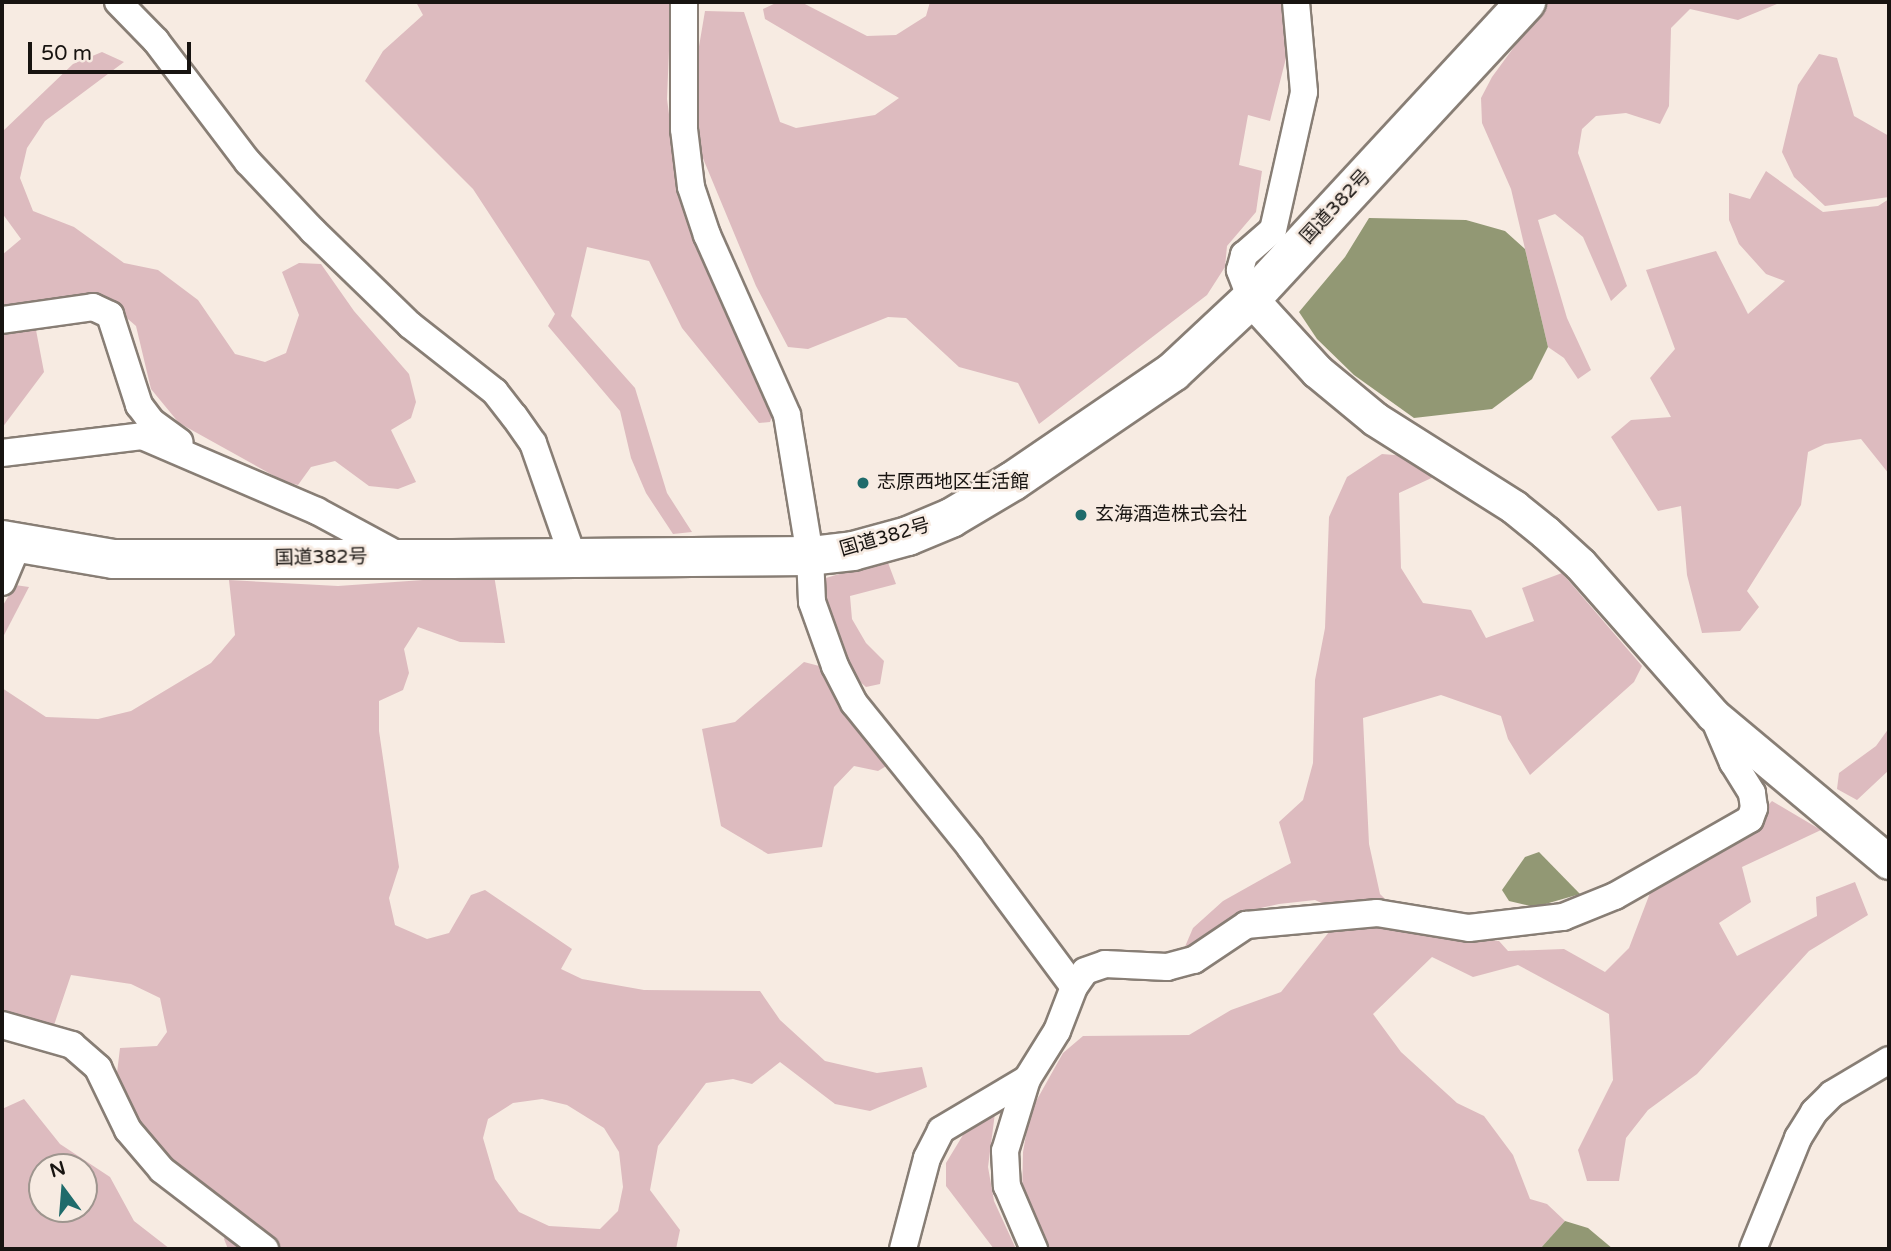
<!DOCTYPE html>
<meta charset="utf-8">
<style>
body{margin:0}
#map{position:relative;width:1891px;height:1251px;overflow:hidden;background:#f7ebe2;font-family:"Varela Round","Noto Sans JP",sans-serif}
div>[style]{position:absolute}
.green>*{inset:0;background:#ddbbbf}
.water>*{inset:0;background:#929874}
.roads{filter:drop-shadow(2px 0 #887e75) drop-shadow(-2px 0 #887e75) drop-shadow(0 2px #887e75) drop-shadow(0 -2px #887e75)}
.minor>*{height:26px;margin:-13px;padding:0 13px;transform-origin:13px;border-radius:13px;background:#fff}
.tertiary>*{height:33px;margin:-16.5px;padding:0 16.5px;transform-origin:16.5px;border-radius:16.5px;background:#fff}
.trunk>*{height:38px;margin:-19px;padding:0 19px;transform-origin:19px;border-radius:19px;background:#fff}
.dots>*{width:19px;height:19px;translate:-50% -50%;box-sizing:border-box;border:4px solid #f7ebe2;border-radius:50%}
span{translate:-50% -50%;white-space:nowrap;text-align:center;line-height:1.15;-webkit-text-stroke:5px #f7ebe2;paint-order:stroke}
.street-label{font-size:19px;color:#181411}
.poi-label{font-size:19px;color:#181411}
.left{translate:0 -50%;text-align:left}
.frame{position:absolute;inset:0;border:4px solid #181411;pointer-events:none}
.north{position:absolute;left:28px;top:1153px;width:70px;height:70px;box-sizing:border-box;background:#f7ebe2;border:2px solid #9e958e;border-radius:50%;rotate:344deg;font-size:19px;font-weight:700;line-height:28px;text-align:center;color:#181411}
.north::after{content:'';display:block;margin:auto;width:24px;height:32px;background:#1f6b6b;clip-path:polygon(50% 0,100% 100%,50% 72%,0 100%)}
.scale{position:absolute;left:28px;top:42px;width:163px;height:32px;box-sizing:border-box;border:4px solid #181411;border-top:0;padding-left:9px;font-size:21px;line-height:24px;white-space:nowrap;color:#181411;-webkit-text-stroke:5px #f7ebe2;paint-order:stroke}
</style>
<div id="map">
<div class="green">
<i style="clip-path:polygon(416px 2px,671px 2px,667px 99px,679px 191px,774px 412px,770px 422px,759px 423px,682px 328px,649px 261px,587px 247px,571px 316px,635px 388px,667px 493px,692px 532px,673px 534px,646px 493px,631px 458px,620px 411px,548px 326px,555px 314px,473px 189px,365px 81px,383px 51px,423px 15px)"></i>
<i style="clip-path:polygon(778px 2px,801px 2px,867px 36px,896px 35px,926px 16px,930px 2px,1282px 2px,1286px 58px,1270px 121px,1248px 115px,1239px 165px,1262px 171px,1256px 212px,1227px 246px,1225px 267px,1207px 295px,1039px 424px,1018px 383px,959px 367px,906px 318px,888px 317px,808px 349px,788px 347px,756px 286px,702px 156px,694px 76px,705px 11px,744px 12px,780px 122px,796px 128px,875px 115px,899px 98px,765px 19px,763px 9px)"></i>
<i style="clip-path:polygon(1547px 2px,1782px 2px,1738px 20px,1690px 9px,1671px 28px,1669px 106px,1660px 124px,1626px 113px,1596px 116px,1582px 129px,1578px 153px,1627px 286px,1611px 301px,1583px 237px,1555px 214px,1538px 220px,1567px 318px,1591px 370px,1578px 379px,1564px 358px,1548px 347px,1511px 189px,1482px 123px,1481px 98px,1492px 77px)"></i>
<i style="clip-path:polygon(102px 52px,124px 62px,45px 121px,27px 148px,20px 178px,33px 211px,74px 227px,124px 263px,158px 270px,198px 300px,235px 354px,265px 362px,286px 353px,299px 315px,282px 272px,299px 263px,321px 264px,354px 311px,409px 374px,416px 402px,411px 418px,391px 430px,416px 482px,398px 489px,369px 486px,335px 461px,311px 467px,298px 485px,285px 482px,179px 423px,151px 389px,136px 326px,106px 300px,32px 309px,44px 372px,2px 428px,2px 255px,21px 239px,2px 213px,2px 132px,73px 64px)"></i>
<i style="clip-path:polygon(1819px 54px,1837px 58px,1854px 116px,1889px 136px,1889px 197px,1825px 206px,1794px 177px,1782px 152px,1798px 85px)"></i>
<i style="clip-path:polygon(1766px 171px,1823px 212px,1878px 206px,1889px 199px,1889px 474px,1861px 439px,1825px 444px,1808px 452px,1801px 505px,1747px 591px,1759px 607px,1740px 631px,1702px 633px,1687px 575px,1681px 506px,1658px 511px,1611px 437px,1631px 420px,1671px 417px,1650px 378px,1675px 349px,1646px 270px,1716px 251px,1748px 314px,1785px 281px,1766px 274px,1739px 244px,1729px 220px,1729px 193px,1750px 199px)"></i>
<i style="clip-path:polygon(1382px 454px,1406px 456px,1438px 475px,1399px 493px,1401px 568px,1423px 603px,1471px 610px,1486px 638px,1534px 621px,1522px 588px,1562px 573px,1642px 666px,1634px 682px,1530px 775px,1508px 739px,1501px 716px,1441px 695px,1363px 718px,1369px 844px,1380px 894px,1415px 928px,1428px 935px,1499px 941px,1508px 951px,1564px 949px,1605px 972px,1629px 948px,1650px 893px,1733px 841px,1772px 801px,1821px 830px,1742px 867px,1751px 902px,1719px 923px,1737px 956px,1817px 916px,1816px 897px,1855px 882px,1868px 915px,1809px 951px,1697px 1074px,1648px 1110px,1626px 1138px,1619px 1181px,1587px 1181px,1578px 1150px,1613px 1080px,1609px 1014px,1518px 965px,1473px 977px,1432px 957px,1373px 1014px,1401px 1052px,1457px 1103px,1484px 1116px,1513px 1155px,1530px 1199px,1547px 1204px,1565px 1221px,1540px 1249px,1048px 1249px,1022px 1200px,1023px 1152px,1030px 1112px,1063px 1053px,1083px 1036px,1189px 1035px,1231px 1010px,1281px 992px,1333px 927px,1330px 907px,1315px 900px,1279px 904px,1247px 911px,1207px 939px,1184px 949px,1193px 928px,1223px 901px,1291px 863px,1279px 822px,1303px 800px,1313px 763px,1315px 680px,1325px 628px,1329px 517px,1347px 477px)"></i>
<i style="clip-path:polygon(887px 560px,896px 584px,850px 596px,852px 619px,866px 643px,884px 661px,880px 684px,866px 687px,852px 675px,819px 580px)"></i>
<i style="clip-path:polygon(evenodd,494px 575px,505px 643px,460px 642px,418px 627px,404px 649px,409px 673px,403px 690px,379px 701px,379px 731px,399px 867px,389px 898px,395px 925px,427px 939px,449px 933px,471px 895px,485px 890px,572px 949px,561px 969px,582px 979px,644px 990px,760px 991px,780px 1020px,825px 1061px,877px 1073px,922px 1067px,927px 1087px,870px 1111px,835px 1104px,780px 1062px,752px 1084px,733px 1079px,706px 1083px,658px 1146px,650px 1190px,680px 1230px,676px 1249px,228px 1249px,224px 1239px,237px 1215px,160px 1156px,124px 1100px,117px 1073px,120px 1048px,157px 1046px,167px 1032px,160px 998px,131px 984px,71px 975px,53px 1028px,2px 1014px,2px 688px,46px 717px,98px 719px,131px 711px,211px 663px,235px 635px,229px 580px,338px 586px,494px 575px,542px 1099px,567px 1105px,604px 1128px,619px 1152px,623px 1187px,618px 1211px,600px 1229px,549px 1226px,519px 1212px,495px 1179px,483px 1138px,488px 1119px,513px 1103px,542px 1099px)"></i>
<i style="clip-path:polygon(15px 585px,29px 587px,2px 639px,2px 607px)"></i>
<i style="clip-path:polygon(804px 662px,823px 667px,888px 765px,878px 771px,854px 766px,834px 787px,822px 847px,768px 854px,721px 826px,702px 729px,735px 722px)"></i>
<i style="clip-path:polygon(1889px 728px,1889px 770px,1857px 800px,1837px 789px,1839px 773px,1876px 746px)"></i>
<i style="clip-path:polygon(evenodd,24px 1099px,60px 1144px,110px 1177px,134px 1221px,170px 1249px,2px 1249px,2px 1109px,24px 1099px,42px 1167px,84px 1167px,84px 1209px,42px 1209px,42px 1167px)"></i>
<i style="clip-path:polygon(995px 1113px,988px 1167px,994px 1201px,1016px 1249px,994px 1249px,946px 1186px,946px 1163px,966px 1130px)"></i>
</div>
<div class="water">
<i style="clip-path:polygon(1369px 218px,1466px 220px,1505px 231px,1525px 249px,1548px 347px,1532px 379px,1492px 409px,1414px 418px,1354px 375px,1317px 339px,1299px 312px,1345px 257px)"></i>
<i style="clip-path:polygon(1539px 852px,1580px 894px,1535px 907px,1509px 901px,1502px 890px,1525px 857px)"></i>
<i style="clip-path:polygon(1565px 1221px,1588px 1228px,1613px 1249px,1540px 1249px)"></i>
</div>
<div class="roads">
<div class="minor">
<i style="left:118px;top:2px;width:54px;rotate:45.7deg"></i>
<i style="left:156px;top:41px;width:152px;rotate:52.8deg"></i>
<i style="left:248px;top:162px;width:95px;rotate:46.7deg"></i>
<i style="left:313px;top:231px;width:135px;rotate:44.1deg"></i>
<i style="left:410px;top:325px;width:108px;rotate:38.2deg"></i>
<i style="left:495px;top:392px;width:31px;rotate:52deg"></i>
<i style="left:514px;top:416px;width:33px;rotate:55deg"></i>
<i style="left:533px;top:443px;width:121px;rotate:70.7deg"></i>
<i style="left:684px;top:2px;width:127px;rotate:90deg"></i>
<i style="left:684px;top:129px;width:58px;rotate:83.1deg"></i>
<i style="left:691px;top:187px;width:51px;rotate:71.6deg"></i>
<i style="left:707px;top:235px;width:197px;rotate:66deg"></i>
<i style="left:787px;top:415px;width:143px;rotate:80.7deg"></i>
<i style="left:810px;top:556px;width:46px;rotate:87.5deg"></i>
<i style="left:812px;top:602px;width:68px;rotate:70.2deg"></i>
<i style="left:835px;top:666px;width:42px;rotate:62.8deg"></i>
<i style="left:854px;top:703px;width:185px;rotate:51.1deg"></i>
<i style="left:970px;top:847px;width:174px;rotate:53.4deg"></i>
<i style="left:1074px;top:987px;width:47px;rotate:111.1deg"></i>
<i style="left:1057px;top:1031px;width:57px;rotate:122deg"></i>
<i style="left:1027px;top:1079px;width:75px;rotate:107deg"></i>
<i style="left:1005px;top:1151px;width:35px;rotate:87deg"></i>
<i style="left:1007px;top:1186px;width:69px;rotate:66.8deg"></i>
<i style="left:1251px;top:299px;width:31px;rotate:-111deg"></i>
<i style="left:1240px;top:270px;width:16px;rotate:-75deg"></i>
<i style="left:1244px;top:255px;width:38px;rotate:-41deg"></i>
<i style="left:1273px;top:230px;width:141px;rotate:-77.3deg"></i>
<i style="left:1304px;top:92px;width:90px;rotate:-95.1deg"></i>
<i style="left:2px;top:320px;width:92px;rotate:-8.1deg"></i>
<i style="left:93px;top:307px;width:19px;rotate:25deg"></i>
<i style="left:110px;top:315px;width:95px;rotate:72.1deg"></i>
<i style="left:139px;top:405px;width:21px;rotate:53deg"></i>
<i style="left:152px;top:422px;width:34px;rotate:36deg"></i>
<i style="left:2px;top:453px;width:141px;rotate:-6.9deg"></i>
<i style="left:142px;top:436px;width:190px;rotate:23.2deg"></i>
<i style="left:317px;top:511px;width:97px;rotate:28.4deg"></i>
<i style="left:2px;top:582px;width:41px;rotate:-67.2deg"></i>
<i style="left:1074px;top:987px;width:19px;rotate:-55deg"></i>
<i style="left:1085px;top:971px;width:21px;rotate:-19deg"></i>
<i style="left:1105px;top:964px;width:62px;rotate:2.8deg"></i>
<i style="left:1167px;top:967px;width:28px;rotate:-15deg"></i>
<i style="left:1194px;top:960px;width:63px;rotate:-33.9deg"></i>
<i style="left:1246px;top:925px;width:132px;rotate:-5.2deg"></i>
<i style="left:1377px;top:913px;width:93px;rotate:9.3deg"></i>
<i style="left:1469px;top:928px;width:95px;rotate:-6.7deg"></i>
<i style="left:1563px;top:917px;width:56px;rotate:-22deg"></i>
<i style="left:1615px;top:896px;width:155px;rotate:-29.7deg"></i>
<i style="left:1750px;top:819px;width:12px;rotate:-70deg"></i>
<i style="left:1754px;top:808px;width:15px;rotate:-98deg"></i>
<i style="left:1752px;top:793px;width:36px;rotate:-122deg"></i>
<i style="left:1733px;top:763px;width:51px;rotate:-113.1deg"></i>
<i style="left:2px;top:1025px;width:73px;rotate:15.9deg"></i>
<i style="left:72px;top:1045px;width:35px;rotate:41deg"></i>
<i style="left:98px;top:1068px;width:69px;rotate:64.2deg"></i>
<i style="left:128px;top:1130px;width:52px;rotate:49.6deg"></i>
<i style="left:162px;top:1170px;width:130px;rotate:37.5deg"></i>
<i style="left:903px;top:1249px;width:94px;rotate:-75.2deg"></i>
<i style="left:927px;top:1158px;width:31px;rotate:-63deg"></i>
<i style="left:941px;top:1130px;width:100px;rotate:-30.7deg"></i>
<i style="left:1753px;top:1249px;width:120px;rotate:-67.9deg"></i>
<i style="left:1798px;top:1138px;width:31px;rotate:-58deg"></i>
<i style="left:1814px;top:1112px;width:25px;rotate:-45deg"></i>
<i style="left:1832px;top:1094px;width:66px;rotate:-30.8deg"></i>
</div>
<div class="tertiary">
<i style="left:1251px;top:299px;width:98px;rotate:47.5deg"></i>
<i style="left:1317px;top:371px;width:75px;rotate:39.6deg"></i>
<i style="left:1375px;top:419px;width:165px;rotate:32.3deg"></i>
<i style="left:1514px;top:507px;width:40px;rotate:39deg"></i>
<i style="left:1545px;top:532px;width:47px;rotate:42.4deg"></i>
<i style="left:1580px;top:564px;width:201px;rotate:48.6deg"></i>
<i style="left:1713px;top:715px;width:229px;rotate:39.9deg"></i>
</div>
<div class="trunk">
<i style="left:2px;top:540px;width:113px;rotate:9.7deg"></i>
<i style="left:113px;top:559px;width:339px"></i>
<i style="left:452px;top:559px;width:358px;rotate:-0.5deg"></i>
<i style="left:810px;top:556px;width:43px;rotate:-6.6deg"></i>
<i style="left:853px;top:551px;width:57px;rotate:-15.3deg"></i>
<i style="left:908px;top:536px;width:47px;rotate:-22.7deg"></i>
<i style="left:951px;top:518px;width:72px;rotate:-30.8deg"></i>
<i style="left:1013px;top:481px;width:194px;rotate:-34.3deg"></i>
<i style="left:1173px;top:372px;width:107px;rotate:-43.1deg"></i>
<i style="left:1251px;top:299px;width:405px;rotate:-47.2deg"></i>
</div>
</div>
<div class="dots">
<i style="left:863px;top:483px;background:#1f6b6b"></i>
<i style="left:1081px;top:515px;background:#1f6b6b"></i>
</div>
<div class="street-label">
<span style="left:1336px;top:207px;rotate:-47deg">国道382号</span>
<span style="left:885px;top:538px;rotate:-16deg">国道382号</span>
<span style="left:321px;top:558px;rotate:-1deg">国道382号</span>
</div>
<div class="poi-label">
<span class="left" style="left:877px;top:483px">志原西地区生活館</span>
<span class="left" style="left:1095px;top:515px">玄海酒造株式会社</span>
</div>
<div class="frame"></div>
<div class="north">N</div>
<div class="scale">50 m</div>
</div>
